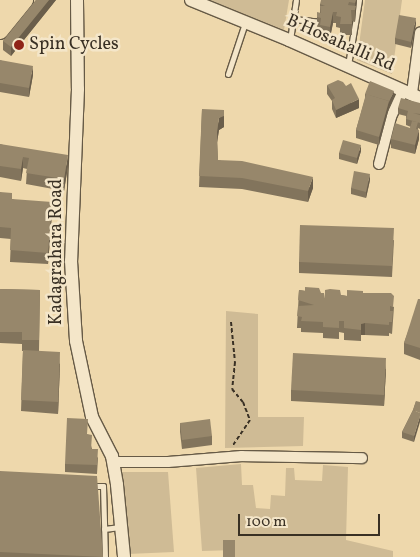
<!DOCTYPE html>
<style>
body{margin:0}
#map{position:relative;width:420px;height:557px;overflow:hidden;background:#eed8ac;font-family:Vollkorn,serif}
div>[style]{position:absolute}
.green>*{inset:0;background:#cfbb95}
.path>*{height:2px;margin-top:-1px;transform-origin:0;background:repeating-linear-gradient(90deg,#393024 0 4px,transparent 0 6.5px)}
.roads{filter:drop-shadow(1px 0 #665a46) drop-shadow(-1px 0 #665a46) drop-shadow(0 1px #665a46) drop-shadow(0 -1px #665a46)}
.service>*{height:5px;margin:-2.5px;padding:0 2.5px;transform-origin:2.5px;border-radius:2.5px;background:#f4e6c9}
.minor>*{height:10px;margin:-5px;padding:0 5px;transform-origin:5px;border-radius:5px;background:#f4e6c9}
.tertiary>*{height:12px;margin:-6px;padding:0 6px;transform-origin:6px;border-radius:6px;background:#f4e6c9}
.primary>*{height:16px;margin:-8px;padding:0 8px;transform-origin:8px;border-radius:8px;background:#eed8ac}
.wall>*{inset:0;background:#82745c}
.shaded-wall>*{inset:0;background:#6a5e4b}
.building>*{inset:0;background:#97876b}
.dots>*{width:14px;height:14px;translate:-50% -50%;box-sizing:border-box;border:2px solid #f4e6c9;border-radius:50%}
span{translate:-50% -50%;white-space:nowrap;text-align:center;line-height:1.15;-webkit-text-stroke:5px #f4e6c9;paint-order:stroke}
.street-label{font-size:18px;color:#393024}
.poi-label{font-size:18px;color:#393024}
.left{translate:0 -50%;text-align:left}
.scale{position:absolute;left:238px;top:514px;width:142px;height:22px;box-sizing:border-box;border:2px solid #393024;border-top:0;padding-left:6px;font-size:15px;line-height:18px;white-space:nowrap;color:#393024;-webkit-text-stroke:4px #f4e6c9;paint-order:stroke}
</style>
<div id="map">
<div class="green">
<i style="clip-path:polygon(210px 0,289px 0,284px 30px)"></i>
<i style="clip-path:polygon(365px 0,402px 0,392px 74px,357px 60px)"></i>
<i style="clip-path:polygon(226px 311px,258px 314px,258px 417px,304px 417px,303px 446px,225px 448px)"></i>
<i style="clip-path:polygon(241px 464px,242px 485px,253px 485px,256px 508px,270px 509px,271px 495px,285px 496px,286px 468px,294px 468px,295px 480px,322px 481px,323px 465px,348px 467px,346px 540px,393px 551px,393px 557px,235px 557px,235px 550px,202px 551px,196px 468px)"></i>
<i style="clip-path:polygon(120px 472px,168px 472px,174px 552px,128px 554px)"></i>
</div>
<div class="path">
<i style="left:231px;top:322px;width:40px;rotate:84.3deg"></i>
<i style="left:235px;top:362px;width:27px;rotate:96deg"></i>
<i style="left:232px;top:389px;width:17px;rotate:50deg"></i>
<i style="left:243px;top:402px;width:19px;rotate:69deg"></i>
<i style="left:250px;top:420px;width:32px;rotate:124deg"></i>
</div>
<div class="roads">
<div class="service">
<i style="left:293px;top:19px;width:29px;rotate:6deg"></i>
<i style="left:290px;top:40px;width:40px;rotate:-81.5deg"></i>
<i style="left:348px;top:65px;width:66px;rotate:-80.4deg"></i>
<i style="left:228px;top:74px;width:54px;rotate:-71.6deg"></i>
<i style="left:93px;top:486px;width:10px"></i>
<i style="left:103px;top:486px;width:71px;rotate:88.4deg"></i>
<i style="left:104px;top:529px;width:16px;rotate:-7deg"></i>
</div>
<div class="minor">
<i style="left:412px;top:93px;width:61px;rotate:-82.4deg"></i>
<i style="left:379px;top:164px;width:49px;rotate:-75.7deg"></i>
<i style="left:391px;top:117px;width:29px;rotate:-65deg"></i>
<i style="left:113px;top:462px;width:55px"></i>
<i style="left:168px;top:462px;width:74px;rotate:-4.6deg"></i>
<i style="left:242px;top:456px;width:120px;rotate:1deg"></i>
</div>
<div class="tertiary">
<i style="left:77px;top:0;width:89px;rotate:89.4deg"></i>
<i style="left:78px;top:89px;width:172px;rotate:92.3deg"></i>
<i style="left:71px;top:261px;width:80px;rotate:86.4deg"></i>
<i style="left:76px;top:341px;width:78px;rotate:78.1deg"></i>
<i style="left:92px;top:417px;width:44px;rotate:62.9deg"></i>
<i style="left:112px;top:456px;width:29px;rotate:80deg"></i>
<i style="left:117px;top:485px;width:72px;rotate:84.4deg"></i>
<i style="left:191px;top:0;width:106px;rotate:22.2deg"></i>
<i style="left:289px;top:40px;width:143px;rotate:23.9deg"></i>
</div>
<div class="primary">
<i style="left:0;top:11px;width:14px;rotate:-51deg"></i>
<i style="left:0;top:31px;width:40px;rotate:-51deg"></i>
</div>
</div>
<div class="wall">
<i style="clip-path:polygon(36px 0,56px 0,11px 56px,3px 50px,3px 41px)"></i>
<i style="clip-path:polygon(357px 0,355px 22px,352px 21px,352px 35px,340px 35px,340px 28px,336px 27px,336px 23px,333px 23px,330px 38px,320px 36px,320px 29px,317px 28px,317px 17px,320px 13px,320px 4px)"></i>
<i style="clip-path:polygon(416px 24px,411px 48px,395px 44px,395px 38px)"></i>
<i style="clip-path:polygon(0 60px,33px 75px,29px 97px,0 92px)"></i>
<i style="clip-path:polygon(327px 85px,359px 108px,336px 118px,332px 109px,332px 101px,327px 94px)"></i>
<i style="clip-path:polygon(365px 94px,394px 97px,389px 108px,379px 145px,356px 138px,356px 130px,365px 99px)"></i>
<i style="clip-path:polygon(420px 103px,420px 129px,418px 128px,419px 139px,415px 154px,391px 148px,391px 139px,410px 128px,411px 127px,406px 125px,406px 116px,398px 114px,398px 108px)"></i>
<i style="clip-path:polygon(202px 109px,224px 127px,219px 130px,217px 142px,218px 160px,313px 188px,308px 202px,242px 189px,199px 187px)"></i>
<i style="clip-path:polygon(0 144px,68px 166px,64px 191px,26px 184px,27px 169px,23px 168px,21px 181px,0 177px)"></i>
<i style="clip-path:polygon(361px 151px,357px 164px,339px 159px,339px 153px)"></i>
<i style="clip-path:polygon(370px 180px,366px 198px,351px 194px,351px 188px)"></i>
<i style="clip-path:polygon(0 192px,12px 199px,52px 213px,48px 264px,10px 262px,11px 239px,0 238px)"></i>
<i style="clip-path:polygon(394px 240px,392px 277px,299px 273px,299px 262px)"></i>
<i style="clip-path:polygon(0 289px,40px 290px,39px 351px,60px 364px,58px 414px,21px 411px,23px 351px,22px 351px,22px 344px,0 343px)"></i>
<i style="clip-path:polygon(299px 290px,321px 293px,325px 299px,341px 295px,347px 296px,363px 293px,394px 307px,392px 334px,389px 333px,389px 336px,365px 335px,361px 335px,361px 341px,344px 340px,344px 333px,339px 332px,339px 339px,323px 338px,323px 333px,301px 332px,301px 328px,297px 328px)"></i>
<i style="clip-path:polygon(420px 299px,420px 360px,404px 354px,404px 343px)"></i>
<i style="clip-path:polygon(386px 369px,384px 406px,291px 401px,291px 390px)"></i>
<i style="clip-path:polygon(416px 401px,414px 442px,402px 438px,402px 432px,413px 410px)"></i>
<i style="clip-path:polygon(180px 423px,212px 436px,212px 445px,182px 449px,180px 432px)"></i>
<i style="clip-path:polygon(88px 434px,92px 449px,98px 458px,97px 474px,65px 472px,65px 464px)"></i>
<i style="clip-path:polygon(0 471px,103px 557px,0 557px)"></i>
</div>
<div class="shaded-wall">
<i style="clip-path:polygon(49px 0,56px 0,11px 56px,11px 47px)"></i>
<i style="clip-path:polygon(356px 0,357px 0,355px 22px,355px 3px)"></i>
<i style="clip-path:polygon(333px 12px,333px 23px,330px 38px,330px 27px)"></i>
<i style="clip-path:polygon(416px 18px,416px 24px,411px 48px,411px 42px)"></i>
<i style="clip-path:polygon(33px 66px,33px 75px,29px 97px,29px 88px)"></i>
<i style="clip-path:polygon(394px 91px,394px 97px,389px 108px,379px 145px,379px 137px,389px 101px)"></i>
<i style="clip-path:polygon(359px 99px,359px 108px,336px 118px,336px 110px)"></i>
<i style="clip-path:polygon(224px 110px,224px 127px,219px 130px,217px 143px,217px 132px,219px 118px)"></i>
<i style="clip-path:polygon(419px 130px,419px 139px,415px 154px,415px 145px)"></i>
<i style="clip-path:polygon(361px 145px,361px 151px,357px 164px,357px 158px)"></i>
<i style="clip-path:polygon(68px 155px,68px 166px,64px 191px,64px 179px)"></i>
<i style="clip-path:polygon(23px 157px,23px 168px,21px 181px,21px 169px)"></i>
<i style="clip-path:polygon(370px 174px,370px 180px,366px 198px,366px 192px)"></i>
<i style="clip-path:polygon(313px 177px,313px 188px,308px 202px,308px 191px)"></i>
<i style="clip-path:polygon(52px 202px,52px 213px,48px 264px,48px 253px)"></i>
<i style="clip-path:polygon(365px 323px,365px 335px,361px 335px,361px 341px,361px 324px)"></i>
<i style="clip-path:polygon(60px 352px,60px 364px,58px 414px,58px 402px)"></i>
<i style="clip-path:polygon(386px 358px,386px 369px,384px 406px,384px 395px)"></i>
<i style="clip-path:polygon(420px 416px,420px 422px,414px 442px,414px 436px)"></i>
</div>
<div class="building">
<i style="clip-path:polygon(36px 0,49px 0,11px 47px,3px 41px)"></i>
<i style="clip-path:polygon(321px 0,356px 0,355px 3px,349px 2px,348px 5px,356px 6px,355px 10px,351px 10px,352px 24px,340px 24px,341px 17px,336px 16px,337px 12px,333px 12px,330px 27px,320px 25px,321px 18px,317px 17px,317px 12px,321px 13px,320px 6px,325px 6px,320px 4px)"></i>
<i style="clip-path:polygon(399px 15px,416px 18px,411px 42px,395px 38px)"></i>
<i style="clip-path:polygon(0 60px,33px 66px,29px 88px,0 83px)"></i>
<i style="clip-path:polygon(338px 80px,343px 82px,346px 86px,351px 83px,359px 99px,336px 110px,332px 100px,335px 98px,327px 85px)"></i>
<i style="clip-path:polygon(370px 81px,394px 91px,389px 102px,389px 101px,365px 94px)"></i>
<i style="clip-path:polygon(366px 94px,389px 101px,379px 137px,356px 130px)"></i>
<i style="clip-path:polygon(401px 98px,420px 103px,420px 114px,413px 113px,420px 115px,420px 123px,406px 119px,408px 111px,398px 108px)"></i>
<i style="clip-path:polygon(202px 109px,224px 110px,224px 116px,219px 118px,217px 132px,218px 160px,242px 161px,313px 177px,308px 191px,242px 178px,199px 176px)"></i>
<i style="clip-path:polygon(412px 121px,418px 122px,416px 129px,419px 130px,415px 145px,391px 139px,395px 123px,410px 128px)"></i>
<i style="clip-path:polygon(343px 140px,361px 145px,357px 158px,339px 153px)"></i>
<i style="clip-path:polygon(0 144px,68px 155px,64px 179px,26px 173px,29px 158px,23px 157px,21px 169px,0 166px)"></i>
<i style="clip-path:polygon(354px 171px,370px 174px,366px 192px,351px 188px)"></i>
<i style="clip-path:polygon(0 192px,12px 193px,12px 199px,52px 202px,48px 253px,10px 250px,11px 228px,0 227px)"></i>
<i style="clip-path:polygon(300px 225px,394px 228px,392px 266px,299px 262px)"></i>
<i style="clip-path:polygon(305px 287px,319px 288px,321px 293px,324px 293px,325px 299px,325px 290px,330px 289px,340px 290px,341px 295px,347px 296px,347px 290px,363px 291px,363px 293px,391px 293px,394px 296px,393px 307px,390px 306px,390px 311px,393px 311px,392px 322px,389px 322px,389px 325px,365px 323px,361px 324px,361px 330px,344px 328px,344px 321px,339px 321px,339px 328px,323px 327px,323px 322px,301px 321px,302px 317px,297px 316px,298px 306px,314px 305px,298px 300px,299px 290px,305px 291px)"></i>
<i style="clip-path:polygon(0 289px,40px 290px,39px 340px,22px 340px,22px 332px,0 332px)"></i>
<i style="clip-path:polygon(418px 299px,420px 299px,420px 348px,404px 343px)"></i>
<i style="clip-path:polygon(23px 350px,60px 352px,58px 402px,21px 400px)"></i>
<i style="clip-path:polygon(293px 353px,386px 358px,384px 395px,291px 390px)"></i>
<i style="clip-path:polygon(416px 401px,420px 402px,420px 413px,413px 410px)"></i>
<i style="clip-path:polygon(413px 410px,420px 413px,420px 416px,414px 436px,402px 432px)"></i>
<i style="clip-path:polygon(67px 418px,88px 419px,87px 434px,92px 435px,91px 449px,98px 449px,97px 465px,65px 464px)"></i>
<i style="clip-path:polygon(210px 419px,212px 436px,182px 440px,180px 423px)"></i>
<i style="clip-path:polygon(0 471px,97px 476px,103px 557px,0 552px)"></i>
<i style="clip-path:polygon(223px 540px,235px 540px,235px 557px,223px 557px)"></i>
</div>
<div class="dots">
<i style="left:19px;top:45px;background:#8f2418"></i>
</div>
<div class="street-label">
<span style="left:340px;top:44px;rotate:24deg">B Hosahalli Rd</span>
<span style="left:57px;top:252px;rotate:-90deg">Kadagrahara Road</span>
</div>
<div class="poi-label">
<span class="left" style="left:29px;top:45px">Spin Cycles</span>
</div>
<div class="scale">100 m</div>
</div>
